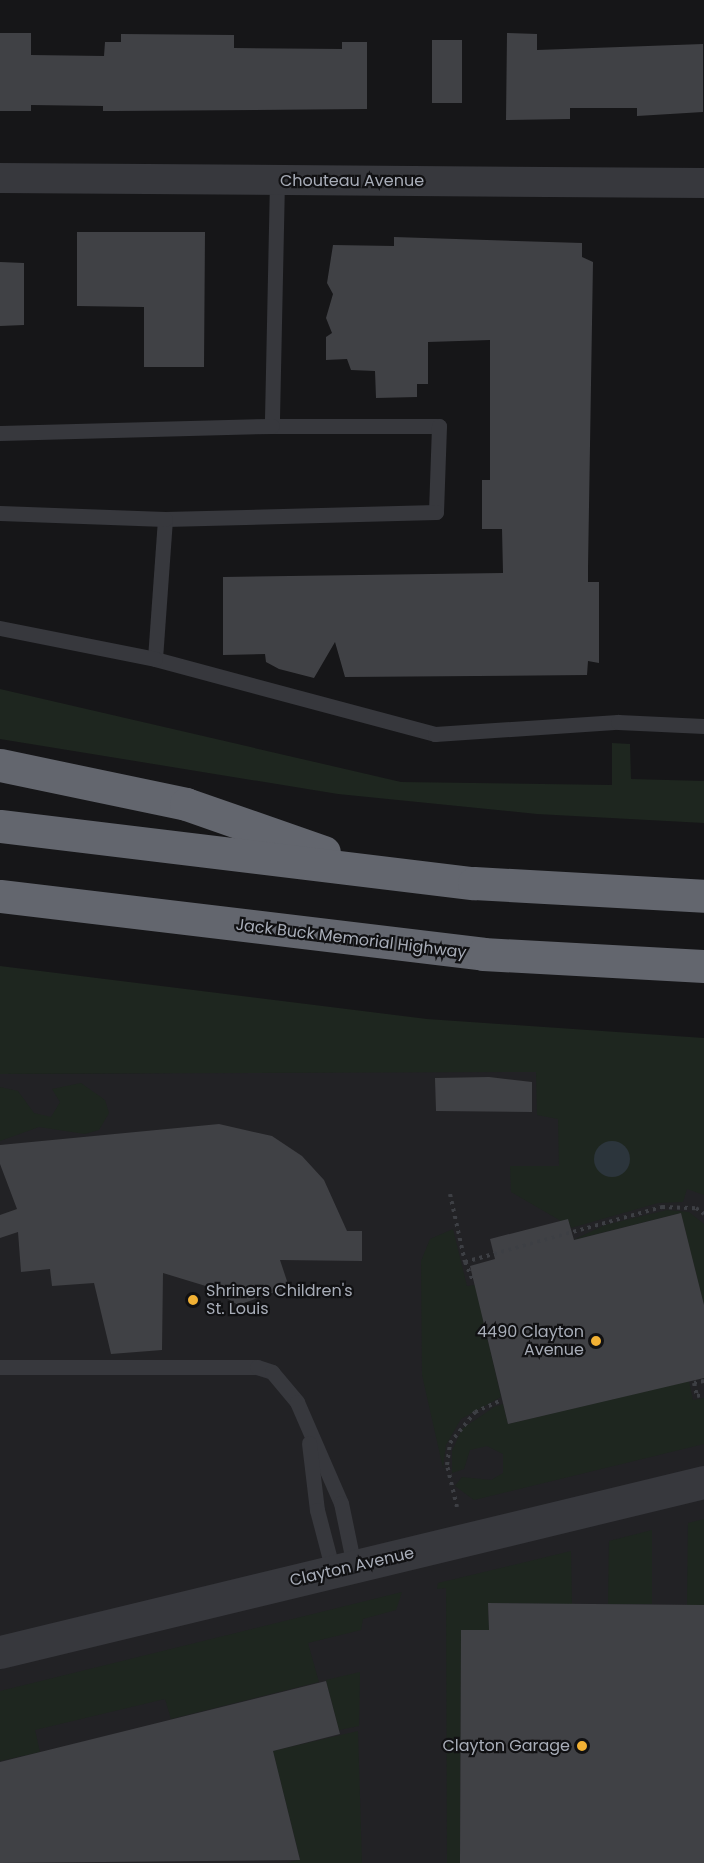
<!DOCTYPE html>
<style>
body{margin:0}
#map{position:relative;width:704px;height:1863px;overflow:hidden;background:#161618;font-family:Poppins,sans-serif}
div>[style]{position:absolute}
.built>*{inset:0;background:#222225}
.green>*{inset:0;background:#1e261f}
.water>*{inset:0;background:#2c353c}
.round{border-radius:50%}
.building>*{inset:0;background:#404145}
.path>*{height:4px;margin-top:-2px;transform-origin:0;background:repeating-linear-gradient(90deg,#3d3f44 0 3px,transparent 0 7.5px)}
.service>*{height:15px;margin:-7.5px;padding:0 7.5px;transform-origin:7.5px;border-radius:7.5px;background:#37383d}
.minor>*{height:30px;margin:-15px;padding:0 15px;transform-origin:15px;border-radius:15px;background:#37383d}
.tertiary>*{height:33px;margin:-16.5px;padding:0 16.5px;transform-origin:16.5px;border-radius:16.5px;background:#37383d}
.motorway>*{height:33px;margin:-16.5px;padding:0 16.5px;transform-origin:16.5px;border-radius:16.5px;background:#63666e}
.dots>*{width:16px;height:16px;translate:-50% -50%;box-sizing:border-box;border:3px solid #111113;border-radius:50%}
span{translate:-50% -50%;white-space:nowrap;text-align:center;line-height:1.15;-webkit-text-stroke:4.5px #111113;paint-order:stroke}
.street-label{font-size:16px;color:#a8adb8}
.poi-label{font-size:16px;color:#a8adb8}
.left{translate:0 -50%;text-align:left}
.right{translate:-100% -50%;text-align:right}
</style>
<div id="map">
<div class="built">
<i style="clip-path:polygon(704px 1070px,704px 1863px,0 1863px,0 1074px)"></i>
</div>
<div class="green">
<i style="clip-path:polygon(0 689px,401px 782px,612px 785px,612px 743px,630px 744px,631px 779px,704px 781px,704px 823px,537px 814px,338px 794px,0 739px)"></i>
<i style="clip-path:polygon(0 966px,427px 1019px,704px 1038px,704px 1195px,687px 1189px,683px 1202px,658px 1203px,571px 1228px,568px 1220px,561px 1221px,511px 1192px,510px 1166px,559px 1166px,558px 1119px,537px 1115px,536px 1072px,0 1074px)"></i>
<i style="clip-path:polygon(81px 1083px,105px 1100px,109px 1113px,99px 1130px,85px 1134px,39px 1127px,0 1141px,0 1087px,18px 1091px,34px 1113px,51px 1117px,60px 1102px,52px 1089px)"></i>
<i style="clip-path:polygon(667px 1210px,689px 1212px,704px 1224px,704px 1305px,681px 1213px,573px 1240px,605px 1225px)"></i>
<i style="clip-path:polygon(453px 1229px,467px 1286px,475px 1285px,501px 1397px,461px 1419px,446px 1445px,443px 1468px,422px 1375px,421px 1261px,430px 1239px)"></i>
<i style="clip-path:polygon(689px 1381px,693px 1400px,704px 1398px,704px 1444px,474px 1500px,455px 1486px,462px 1477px,491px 1480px,503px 1473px,503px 1454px,487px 1446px,470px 1450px,464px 1469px,452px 1473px,452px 1451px,462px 1429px,494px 1407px,503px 1404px,508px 1424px)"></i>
<i style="clip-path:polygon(704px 1519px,704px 1605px,687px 1605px,688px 1523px)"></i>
<i style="clip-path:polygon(652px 1530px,652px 1604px,608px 1604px,609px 1541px)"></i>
<i style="clip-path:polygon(571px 1551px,572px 1604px,488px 1603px,489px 1630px,461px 1630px,460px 1863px,447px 1863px,446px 1588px,437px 1589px,438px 1583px)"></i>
<i style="clip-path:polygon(402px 1592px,396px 1610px,363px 1619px,361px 1630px,308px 1643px,319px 1682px,171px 1719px,165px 1699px,35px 1730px,40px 1752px,0 1761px,0 1691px)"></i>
<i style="clip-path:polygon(360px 1672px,359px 1726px,339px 1730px,326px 1680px)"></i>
<i style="clip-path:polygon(358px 1731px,362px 1863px,287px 1863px,300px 1859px,273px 1751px)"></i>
</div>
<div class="water">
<i class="round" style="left:594px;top:1141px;width:36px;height:36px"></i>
</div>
<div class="building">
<i style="clip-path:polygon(0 33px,31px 33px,31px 55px,104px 56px,105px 42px,121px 42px,121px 34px,234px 35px,234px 48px,342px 49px,342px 42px,367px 42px,367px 109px,115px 111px,103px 111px,103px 106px,31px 105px,31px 111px,0 111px)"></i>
<i style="clip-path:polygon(507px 33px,537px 34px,537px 50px,703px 44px,703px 112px,637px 116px,637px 108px,570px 108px,570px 119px,506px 120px)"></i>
<i style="clip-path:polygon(432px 40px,462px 40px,462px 103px,432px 103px)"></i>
<i style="clip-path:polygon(77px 232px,205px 232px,204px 367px,144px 367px,144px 307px,77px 306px)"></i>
<i style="clip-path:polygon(394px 237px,582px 243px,582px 257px,593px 262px,588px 568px,588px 582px,599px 582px,599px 663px,588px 661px,587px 675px,345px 677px,335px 642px,314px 678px,279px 669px,266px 662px,265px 654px,223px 655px,223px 577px,503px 573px,502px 529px,482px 529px,482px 480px,490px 480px,490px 340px,428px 342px,428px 384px,417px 384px,417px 397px,376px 398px,375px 371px,351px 370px,347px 359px,326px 360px,326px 337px,332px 333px,326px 318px,333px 294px,327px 283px,333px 245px,394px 246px)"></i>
<i style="clip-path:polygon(0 262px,24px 263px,24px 325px,0 326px)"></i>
<i style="clip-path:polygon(489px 1077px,532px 1082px,532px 1112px,436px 1111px,435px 1078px)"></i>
<i style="clip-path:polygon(219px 1124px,272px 1136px,302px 1156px,324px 1180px,347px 1231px,362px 1231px,362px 1261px,280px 1260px,289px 1287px,238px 1305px,209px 1287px,163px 1273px,162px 1350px,111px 1354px,94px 1283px,52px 1286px,50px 1269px,21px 1272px,18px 1232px,0 1238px,0 1215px,17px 1209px,0 1164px,0 1145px)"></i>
<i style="clip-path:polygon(681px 1213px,704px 1305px,704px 1378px,508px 1424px,470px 1266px,495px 1259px,490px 1239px,568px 1219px,574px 1240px)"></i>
<i style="clip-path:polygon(488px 1603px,704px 1605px,704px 1863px,460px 1863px,461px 1630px,489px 1630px)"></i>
<i style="clip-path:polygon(326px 1681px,340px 1734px,273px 1751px,300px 1860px,0 1863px,0 1762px)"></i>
</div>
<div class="path">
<i style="left:450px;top:1194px;width:70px;rotate:77.6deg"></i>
<i style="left:465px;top:1262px;width:205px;rotate:-15.6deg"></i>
<i style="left:662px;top:1207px;width:34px;rotate:2deg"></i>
<i style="left:696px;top:1208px;width:10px;rotate:37deg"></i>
<i style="left:465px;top:1262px;width:21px;rotate:67deg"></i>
<i style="left:704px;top:1381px;width:10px;rotate:169deg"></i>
<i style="left:694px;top:1383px;width:13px;rotate:77deg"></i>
<i style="left:697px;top:1396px;width:7px;rotate:-16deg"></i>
<i style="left:457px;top:1507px;width:43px;rotate:-103.4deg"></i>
<i style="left:447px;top:1465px;width:22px;rotate:-82deg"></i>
<i style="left:450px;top:1443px;width:40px;rotate:-51deg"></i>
<i style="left:475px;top:1412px;width:30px;rotate:-24deg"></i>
</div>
<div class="service">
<i style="left:277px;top:180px;width:246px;rotate:91.2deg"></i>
<i style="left:272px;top:426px;width:167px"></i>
<i style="left:439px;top:426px;width:86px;rotate:92deg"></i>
<i style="left:436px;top:512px;width:271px;rotate:178.5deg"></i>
<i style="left:165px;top:519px;width:140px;rotate:94.1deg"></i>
<i style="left:155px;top:659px;width:290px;rotate:15deg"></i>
<i style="left:435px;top:734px;width:183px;rotate:-3.8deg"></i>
<i style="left:618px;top:722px;width:86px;rotate:2.7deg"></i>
<i style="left:0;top:433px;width:272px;rotate:-1.5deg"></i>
<i style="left:0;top:513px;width:165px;rotate:2.1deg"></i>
<i style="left:0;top:628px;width:158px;rotate:11.3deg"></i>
<i style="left:0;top:1367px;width:257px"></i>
<i style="left:257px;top:1367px;width:16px;rotate:18deg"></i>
<i style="left:272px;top:1372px;width:39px;rotate:50deg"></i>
<i style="left:297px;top:1402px;width:110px;rotate:66.5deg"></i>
<i style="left:341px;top:1503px;width:64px;rotate:78.3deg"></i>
<i style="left:309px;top:1443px;width:67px;rotate:83.2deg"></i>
<i style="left:317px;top:1510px;width:63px;rotate:75.3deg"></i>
</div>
<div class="minor">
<i style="left:0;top:178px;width:704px;rotate:0.41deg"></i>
</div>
<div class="tertiary">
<i style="left:0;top:1652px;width:724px;rotate:-13.58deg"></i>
</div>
<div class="motorway">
<i style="left:0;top:765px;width:190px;rotate:11.8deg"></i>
<i style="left:186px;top:804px;width:146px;rotate:19.2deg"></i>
<i style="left:0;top:826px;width:477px;rotate:6.9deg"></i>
<i style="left:474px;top:883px;width:230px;rotate:3.2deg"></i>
<i style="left:0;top:896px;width:486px;rotate:6.8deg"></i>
<i style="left:483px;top:954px;width:221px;rotate:3.1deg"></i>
</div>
<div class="dots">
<i style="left:193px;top:1300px;background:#f2b134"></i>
<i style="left:596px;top:1341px;background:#f2b134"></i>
<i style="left:582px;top:1746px;background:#f2b134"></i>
</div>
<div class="street-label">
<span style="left:352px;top:181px">Chouteau Avenue</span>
<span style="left:351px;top:939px;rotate:7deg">Jack Buck Memorial Highway</span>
<span style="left:352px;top:1567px;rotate:-13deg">Clayton Avenue</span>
</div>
<div class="poi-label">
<span class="left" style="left:206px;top:1300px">Shriners Children's<br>St. Louis</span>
<span class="right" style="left:584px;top:1341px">4490 Clayton<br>Avenue</span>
<span class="right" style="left:570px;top:1746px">Clayton Garage</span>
</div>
</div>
